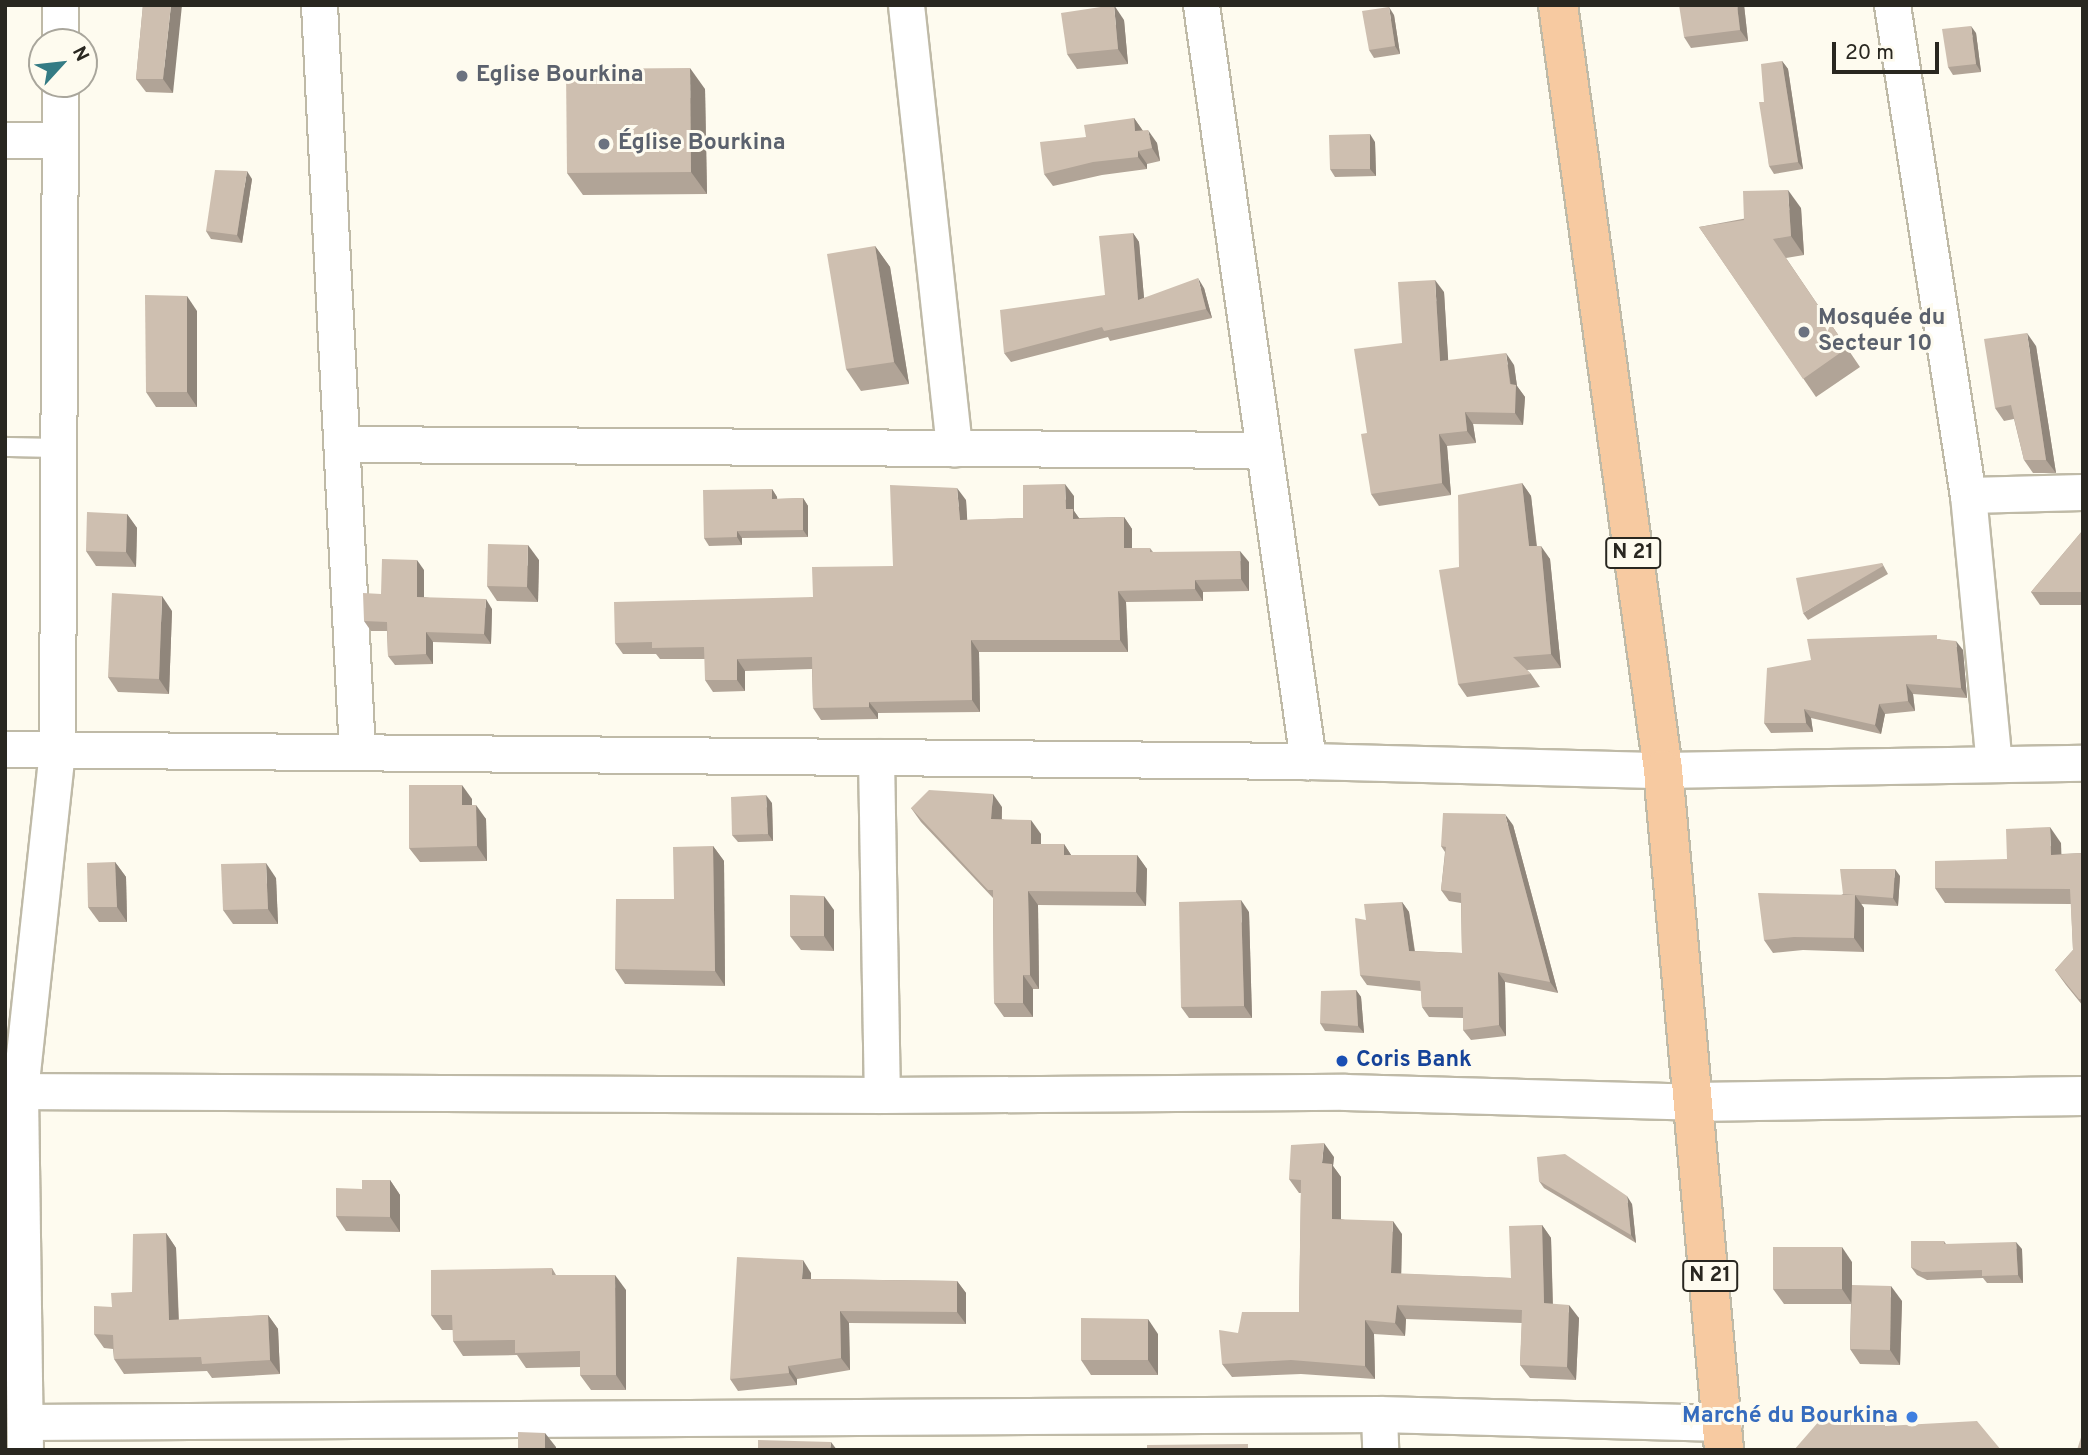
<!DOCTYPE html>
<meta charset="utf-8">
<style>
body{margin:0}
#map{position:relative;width:2088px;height:1455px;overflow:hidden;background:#fefbef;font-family:Overpass,sans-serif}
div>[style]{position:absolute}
.roads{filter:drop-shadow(2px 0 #bfbaa7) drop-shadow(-2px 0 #bfbaa7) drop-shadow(0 2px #bfbaa7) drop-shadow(0 -2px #bfbaa7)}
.lane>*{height:18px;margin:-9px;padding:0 9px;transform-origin:9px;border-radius:9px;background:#fff}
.street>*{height:35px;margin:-17.5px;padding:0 17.5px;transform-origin:17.5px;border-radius:17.5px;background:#fff}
.secondary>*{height:38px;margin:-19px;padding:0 19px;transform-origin:19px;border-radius:19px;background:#fff}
.primary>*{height:38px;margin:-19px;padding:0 19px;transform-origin:19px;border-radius:19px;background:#f7caa1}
.wall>*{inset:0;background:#b1a497}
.shaded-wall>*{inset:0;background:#90867b}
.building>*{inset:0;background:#cebfb0}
.dots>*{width:19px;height:19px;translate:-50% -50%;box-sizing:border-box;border:4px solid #fefbef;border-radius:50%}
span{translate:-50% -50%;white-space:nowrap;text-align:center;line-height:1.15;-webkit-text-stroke:6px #fefbef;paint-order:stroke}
.shield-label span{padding:2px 5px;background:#fefbef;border:2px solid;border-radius:5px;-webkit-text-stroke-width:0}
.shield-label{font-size:21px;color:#292720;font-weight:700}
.worship-label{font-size:23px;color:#5b616d;font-weight:700}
.left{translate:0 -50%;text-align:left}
.transit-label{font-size:23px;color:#164399;font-weight:700}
.shop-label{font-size:23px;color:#366cbe;font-weight:700}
.right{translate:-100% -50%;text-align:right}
.frame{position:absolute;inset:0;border:7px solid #292720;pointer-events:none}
.north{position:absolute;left:28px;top:28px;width:70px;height:70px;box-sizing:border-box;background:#fefbef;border:2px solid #a9a69c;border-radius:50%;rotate:63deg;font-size:19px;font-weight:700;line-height:28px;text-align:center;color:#292720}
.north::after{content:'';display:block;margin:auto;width:24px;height:32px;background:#347b84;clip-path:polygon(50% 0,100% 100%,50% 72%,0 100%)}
.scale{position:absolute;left:1832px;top:42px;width:107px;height:32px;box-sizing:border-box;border:4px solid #292720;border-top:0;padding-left:9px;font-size:21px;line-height:24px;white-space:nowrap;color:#292720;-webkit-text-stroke:5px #fefbef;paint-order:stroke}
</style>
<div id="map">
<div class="roads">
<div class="lane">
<i style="left:5px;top:447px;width:53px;rotate:1.1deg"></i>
</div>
<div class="street">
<i style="left:319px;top:5px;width:748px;rotate:87.09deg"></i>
<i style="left:906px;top:5px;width:446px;rotate:83.8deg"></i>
<i style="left:1201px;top:5px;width:764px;rotate:81.94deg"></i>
<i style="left:1892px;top:5px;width:496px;rotate:81.2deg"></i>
<i style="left:1968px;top:495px;width:270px;rotate:84.5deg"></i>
<i style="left:60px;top:42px;width:37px;rotate:-90deg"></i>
<i style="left:5px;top:140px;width:55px"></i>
<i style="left:342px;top:444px;width:922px;rotate:0.37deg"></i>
<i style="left:1968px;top:495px;width:115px;rotate:-1.5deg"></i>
<i style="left:5px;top:749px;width:1303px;rotate:0.53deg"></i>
<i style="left:1308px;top:761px;width:355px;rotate:1.5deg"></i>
<i style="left:1663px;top:770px;width:420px;rotate:-1deg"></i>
<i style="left:876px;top:757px;width:338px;rotate:89deg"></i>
<i style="left:5px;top:1091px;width:877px;rotate:0.26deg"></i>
<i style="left:882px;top:1095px;width:463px;rotate:-0.4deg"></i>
<i style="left:1345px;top:1092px;width:349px;rotate:1.6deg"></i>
<i style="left:1379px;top:1414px;width:36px;rotate:88deg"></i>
<i style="left:25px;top:1422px;width:1354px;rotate:-0.34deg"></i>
<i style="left:1379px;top:1414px;width:345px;rotate:1.5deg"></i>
<i style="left:25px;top:1450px;width:359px;rotate:-90.8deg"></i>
<i style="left:20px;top:1091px;width:344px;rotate:-83.8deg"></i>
<i style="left:57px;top:749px;width:665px;rotate:-89.74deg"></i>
</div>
<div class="secondary">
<i style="left:1694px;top:1102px;width:389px;rotate:-0.9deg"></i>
</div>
<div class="primary">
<i style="left:1558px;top:5px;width:772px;rotate:82.18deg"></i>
<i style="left:1663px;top:770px;width:683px;rotate:84.87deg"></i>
</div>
</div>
<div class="wall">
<i style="clip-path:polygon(143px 5px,173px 93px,146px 92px,136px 79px)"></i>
<i style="clip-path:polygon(1744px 5px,1748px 41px,1691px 48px,1684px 37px)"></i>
<i style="clip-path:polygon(1394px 15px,1400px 54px,1374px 58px,1369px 50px)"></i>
<i style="clip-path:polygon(1124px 20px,1128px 64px,1077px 69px,1067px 54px)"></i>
<i style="clip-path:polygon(1976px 33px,1981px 72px,1953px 75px,1948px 67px)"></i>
<i style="clip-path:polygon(1782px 61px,1788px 69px,1803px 169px,1774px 174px,1769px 166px,1764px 102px)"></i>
<i style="clip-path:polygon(705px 89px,707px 194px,583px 195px,567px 173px)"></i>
<i style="clip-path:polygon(1134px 118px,1143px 131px,1157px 143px,1160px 161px,1147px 164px,1147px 169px,1102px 175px,1053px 186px,1044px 174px,1086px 137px)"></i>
<i style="clip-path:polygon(1375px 142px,1376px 176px,1335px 177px,1330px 169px)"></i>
<i style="clip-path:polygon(252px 179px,242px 243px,211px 239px,206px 231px)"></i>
<i style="clip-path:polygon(1801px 208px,1804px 255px,1786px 258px,1860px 367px,1816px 397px,1699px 227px)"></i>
<i style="clip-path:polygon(1133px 233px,1139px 242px,1144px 298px,1204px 288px,1212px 318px,1110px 341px,1108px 337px,1011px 362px,1004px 353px,1105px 295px)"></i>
<i style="clip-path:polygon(875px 246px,890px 267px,909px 384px,861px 391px,846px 369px)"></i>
<i style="clip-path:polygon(1444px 292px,1448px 360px,1514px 365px,1517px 386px,1525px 397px,1523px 425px,1473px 424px,1476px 443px,1447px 446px,1451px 495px,1379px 506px,1371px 494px,1367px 433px,1402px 343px)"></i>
<i style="clip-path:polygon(197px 311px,197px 407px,156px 407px,146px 392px)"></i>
<i style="clip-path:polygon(2036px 346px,2056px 473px,2033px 473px,2024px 460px,2014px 419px,2004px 421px,1995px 408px)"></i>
<i style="clip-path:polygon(1522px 483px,1531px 496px,1537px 546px,1550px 559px,1561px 668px,1527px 670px,1531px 674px,1540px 687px,1467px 697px,1458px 684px,1459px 567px)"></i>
<i style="clip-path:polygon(772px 489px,777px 497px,777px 499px,803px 498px,808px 506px,808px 537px,742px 538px,742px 545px,709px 546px,704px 538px)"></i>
<i style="clip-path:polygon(1074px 496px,1074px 511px,1079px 518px,1124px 517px,1132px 529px,1132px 548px,1150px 548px,1153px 552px,1249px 562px,1249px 591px,1203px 592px,1203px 601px,1126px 602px,1128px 652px,979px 652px,980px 712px,878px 713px,878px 719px,821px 720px,813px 708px,812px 669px,745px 671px,745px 691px,713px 692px,705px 680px,705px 659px,660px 659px,656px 654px,623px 654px,615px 643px,813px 597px,893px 566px,966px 500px,967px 520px,1023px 518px)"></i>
<i style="clip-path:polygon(127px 514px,137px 528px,136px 567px,96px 566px,86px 551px)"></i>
<i style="clip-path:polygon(2083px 530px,2083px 605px,2040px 605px,2031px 592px)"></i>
<i style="clip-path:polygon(539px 560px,538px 602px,497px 601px,487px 586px)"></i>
<i style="clip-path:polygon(1882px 563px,1888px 574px,1808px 620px,1803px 613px)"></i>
<i style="clip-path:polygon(424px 570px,424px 597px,492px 609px,491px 644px,433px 642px,433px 664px,395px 665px,388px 656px,387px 631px,371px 631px,364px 621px,381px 594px)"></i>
<i style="clip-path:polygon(172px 611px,169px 694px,118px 692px,108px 677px)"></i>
<i style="clip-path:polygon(1939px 639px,1963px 650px,1967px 698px,1913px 694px,1915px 711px,1885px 714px,1881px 734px,1811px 718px,1813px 732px,1771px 733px,1764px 723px)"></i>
<i style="clip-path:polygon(472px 799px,472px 805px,486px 819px,487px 861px,420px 862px,409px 848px)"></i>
<i style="clip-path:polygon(772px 803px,773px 841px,738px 842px,732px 835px)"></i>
<i style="clip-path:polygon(1002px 807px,1002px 819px,1041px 834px,1041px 844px,1064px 844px,1071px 855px,1137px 855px,1147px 869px,1146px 906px,1038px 905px,1039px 989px,1033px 989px,1033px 1017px,1004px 1017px,994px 1003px,993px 898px,921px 822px,911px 808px)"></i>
<i style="clip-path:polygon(1513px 825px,1558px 993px,1505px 982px,1506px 1036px,1471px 1040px,1463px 1030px,1463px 1018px,1429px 1017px,1422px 1007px,1421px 991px,1367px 985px,1360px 975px,1366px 920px,1402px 902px,1409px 912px,1415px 951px,1462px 953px,1461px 903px,1449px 901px,1441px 890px,1445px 852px,1441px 846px)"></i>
<i style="clip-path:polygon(2061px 843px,2061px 854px,2083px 853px,2083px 1006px,2066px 985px,2055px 970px,2073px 950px,2071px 904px,1945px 903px,1935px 888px,2007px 859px)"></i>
<i style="clip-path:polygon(713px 846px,724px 861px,725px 986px,625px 984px,615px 969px,674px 899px)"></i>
<i style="clip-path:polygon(115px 862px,126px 877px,127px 922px,99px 922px,88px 907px)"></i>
<i style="clip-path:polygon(1900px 876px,1898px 906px,1861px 904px,1864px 908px,1864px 952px,1803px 950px,1773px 953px,1764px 940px,1843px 894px)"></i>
<i style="clip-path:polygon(276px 878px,278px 924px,233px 924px,223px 910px)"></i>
<i style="clip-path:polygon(834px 910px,834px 951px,801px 950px,790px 936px)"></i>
<i style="clip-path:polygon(1249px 912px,1252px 1018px,1189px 1018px,1181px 1007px)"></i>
<i style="clip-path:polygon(1356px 990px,1361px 997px,1364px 1033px,1325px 1031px,1320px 1023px)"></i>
<i style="clip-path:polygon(1334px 1157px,1333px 1166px,1341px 1177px,1341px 1219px,1402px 1234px,1401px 1274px,1511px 1278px,1542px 1225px,1551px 1238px,1553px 1304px,1579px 1318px,1576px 1380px,1530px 1378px,1520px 1365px,1522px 1323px,1406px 1319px,1405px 1336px,1374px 1334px,1375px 1379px,1301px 1374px,1232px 1377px,1222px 1364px,1238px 1333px,1299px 1312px,1301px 1193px,1299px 1193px,1289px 1179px)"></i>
<i style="clip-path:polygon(390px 1180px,400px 1195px,400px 1232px,346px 1231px,336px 1216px,362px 1189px)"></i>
<i style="clip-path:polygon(1539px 1181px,1632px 1204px,1636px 1243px,1544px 1188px)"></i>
<i style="clip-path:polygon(166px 1233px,176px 1248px,179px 1320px,268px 1315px,278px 1329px,280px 1374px,212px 1378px,207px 1371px,124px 1374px,114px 1359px,113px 1349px,104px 1348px,94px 1334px,112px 1307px,132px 1292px)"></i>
<i style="clip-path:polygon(1944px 1241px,1946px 1244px,2022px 1249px,2023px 1283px,1987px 1283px,1983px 1278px,1927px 1280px,1917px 1275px,1911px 1267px)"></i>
<i style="clip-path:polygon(1852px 1262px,1852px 1285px,1902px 1301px,1900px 1365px,1860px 1364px,1850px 1349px,1851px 1304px,1784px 1304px,1773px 1289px)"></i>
<i style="clip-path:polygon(552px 1268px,556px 1275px,626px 1290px,626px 1390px,591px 1390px,580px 1375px,580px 1367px,526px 1368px,517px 1355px,463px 1356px,453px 1341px,453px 1330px,442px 1330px,431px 1315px)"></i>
<i style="clip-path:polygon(811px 1273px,811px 1279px,957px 1281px,966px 1293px,966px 1324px,849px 1323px,850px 1370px,797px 1379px,797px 1385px,738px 1391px,730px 1379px)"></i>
<i style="clip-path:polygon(1158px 1334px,1158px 1375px,1091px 1375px,1081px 1360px)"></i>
</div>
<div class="shaded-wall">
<i style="clip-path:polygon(171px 5px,182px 5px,173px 93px,163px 79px)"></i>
<i style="clip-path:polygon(1114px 5px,1124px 20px,1128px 64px,1118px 49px)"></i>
<i style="clip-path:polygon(1737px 5px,1744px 5px,1748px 41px,1740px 30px)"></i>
<i style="clip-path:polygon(1389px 7px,1394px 15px,1400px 54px,1395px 46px)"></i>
<i style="clip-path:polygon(1971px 26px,1976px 33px,1981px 72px,1976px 64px)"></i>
<i style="clip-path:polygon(1782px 61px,1788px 69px,1803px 169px,1798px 162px)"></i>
<i style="clip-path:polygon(690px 68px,705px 89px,707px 194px,691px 172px)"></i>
<i style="clip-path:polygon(1134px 118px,1143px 131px,1135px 131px)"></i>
<i style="clip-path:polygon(1148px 130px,1157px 143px,1160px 161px,1152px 148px)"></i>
<i style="clip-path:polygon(1370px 134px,1375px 142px,1376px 176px,1370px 169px)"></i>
<i style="clip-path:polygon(1138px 151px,1147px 164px,1147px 169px,1138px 157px)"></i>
<i style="clip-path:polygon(247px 171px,252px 179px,242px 243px,237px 235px)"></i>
<i style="clip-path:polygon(1788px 190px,1801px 208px,1804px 255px,1791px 236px)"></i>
<i style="clip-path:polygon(1133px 233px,1139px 242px,1145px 309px,1138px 300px)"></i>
<i style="clip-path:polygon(875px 246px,890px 267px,909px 384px,894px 362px)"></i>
<i style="clip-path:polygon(1198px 278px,1204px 288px,1212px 318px,1206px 309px)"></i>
<i style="clip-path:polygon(1435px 280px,1444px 292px,1449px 373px,1440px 361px)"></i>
<i style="clip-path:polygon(187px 296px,197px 311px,197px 407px,187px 392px)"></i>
<i style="clip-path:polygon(2027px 333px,2036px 346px,2056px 473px,2046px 460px)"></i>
<i style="clip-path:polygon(1506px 353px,1514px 365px,1517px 386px,1525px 397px,1523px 425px,1515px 413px)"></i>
<i style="clip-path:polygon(1465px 412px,1473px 424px,1476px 443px,1467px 431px)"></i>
<i style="clip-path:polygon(1439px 434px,1447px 446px,1451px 495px,1442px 483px)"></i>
<i style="clip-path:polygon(1522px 483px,1531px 496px,1538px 560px,1529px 546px)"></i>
<i style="clip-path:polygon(1065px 484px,1074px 496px,1074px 511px,1081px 521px,1074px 520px,1066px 509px)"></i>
<i style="clip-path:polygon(957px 488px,966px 500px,968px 532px,960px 520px)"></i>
<i style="clip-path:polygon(772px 489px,777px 497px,778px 506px,772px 499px)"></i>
<i style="clip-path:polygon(803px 498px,808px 506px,808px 537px,803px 530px)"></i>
<i style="clip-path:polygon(127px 514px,137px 528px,136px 567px,126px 552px)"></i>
<i style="clip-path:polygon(1124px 517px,1132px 529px,1132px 560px,1124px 548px)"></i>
<i style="clip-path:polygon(737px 531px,742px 538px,742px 545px,737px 537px)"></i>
<i style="clip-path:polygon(528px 545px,539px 560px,538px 602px,527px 587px)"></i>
<i style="clip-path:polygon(1541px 546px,1550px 559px,1561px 668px,1551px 654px)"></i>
<i style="clip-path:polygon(1240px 551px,1249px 562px,1249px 591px,1241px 579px)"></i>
<i style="clip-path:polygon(417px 560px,424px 570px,424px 607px,417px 597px)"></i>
<i style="clip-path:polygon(1195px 580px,1203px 592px,1203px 601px,1195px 589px)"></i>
<i style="clip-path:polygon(1118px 591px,1126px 602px,1128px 652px,1120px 640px)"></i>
<i style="clip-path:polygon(162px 596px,172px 611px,169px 694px,159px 679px)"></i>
<i style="clip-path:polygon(486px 599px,492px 609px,491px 644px,484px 634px)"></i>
<i style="clip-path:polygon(426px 632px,433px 642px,433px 664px,426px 654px)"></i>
<i style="clip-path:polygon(971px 640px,979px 652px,980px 712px,972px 700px)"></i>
<i style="clip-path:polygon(1956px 641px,1963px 650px,1967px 698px,1961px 688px)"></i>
<i style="clip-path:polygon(737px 659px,745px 671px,745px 691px,737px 680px)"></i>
<i style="clip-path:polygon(1906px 684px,1913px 694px,1915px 711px,1908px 701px)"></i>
<i style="clip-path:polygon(869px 702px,878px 713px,878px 719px,869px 707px)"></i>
<i style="clip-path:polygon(1879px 704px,1885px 714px,1881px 734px,1875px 725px)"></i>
<i style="clip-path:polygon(1804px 709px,1811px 718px,1813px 732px,1806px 723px)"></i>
<i style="clip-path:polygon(462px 785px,472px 799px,472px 820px,462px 805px)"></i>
<i style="clip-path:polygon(993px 794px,1002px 807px,1001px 833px,991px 819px)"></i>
<i style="clip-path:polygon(766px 795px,772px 803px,773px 841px,768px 834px)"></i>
<i style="clip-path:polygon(476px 805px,486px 819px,487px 861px,477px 846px)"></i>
<i style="clip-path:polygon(1505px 814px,1513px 825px,1558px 993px,1550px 982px)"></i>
<i style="clip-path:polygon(1031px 820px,1041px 834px,1041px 858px,1031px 844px)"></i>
<i style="clip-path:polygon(2050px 827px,2061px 843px,2062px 870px,2051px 855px)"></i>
<i style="clip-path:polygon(5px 834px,7px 836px,7px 901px,5px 899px)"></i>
<i style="clip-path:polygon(1064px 844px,1073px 858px,1064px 855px)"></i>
<i style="clip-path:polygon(713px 846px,724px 861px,725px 986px,715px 971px)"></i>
<i style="clip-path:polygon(1137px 855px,1147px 869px,1146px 906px,1136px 892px)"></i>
<i style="clip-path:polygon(115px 862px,126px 877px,127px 922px,117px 907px)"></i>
<i style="clip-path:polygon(266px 863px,276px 878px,278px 924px,268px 909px)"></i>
<i style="clip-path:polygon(1895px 869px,1900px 876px,1898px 906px,1893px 898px)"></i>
<i style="clip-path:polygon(1028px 891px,1038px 905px,1039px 989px,1030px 975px)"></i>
<i style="clip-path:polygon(1855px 895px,1864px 908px,1864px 952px,1854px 938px)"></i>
<i style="clip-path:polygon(824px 896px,834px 910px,834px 951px,824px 936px)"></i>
<i style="clip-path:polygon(1241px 900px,1249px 912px,1252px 1018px,1244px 1006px)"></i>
<i style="clip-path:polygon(1402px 902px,1409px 912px,1416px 962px,1409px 951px)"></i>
<i style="clip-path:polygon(1498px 972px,1505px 982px,1506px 1036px,1499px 1025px)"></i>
<i style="clip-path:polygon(1023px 975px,1033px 989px,1033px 1017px,1023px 1003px)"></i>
<i style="clip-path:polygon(1356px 990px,1361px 997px,1364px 1033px,1358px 1026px)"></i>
<i style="clip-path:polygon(1324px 1143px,1334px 1157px,1333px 1166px,1341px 1177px,1341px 1232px,1332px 1219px,1322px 1163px)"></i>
<i style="clip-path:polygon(390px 1180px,400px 1195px,400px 1232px,390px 1217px)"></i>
<i style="clip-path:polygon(1627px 1196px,1632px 1204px,1636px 1243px,1631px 1235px)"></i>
<i style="clip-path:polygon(1393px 1221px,1402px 1234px,1401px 1287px,1391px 1273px)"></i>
<i style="clip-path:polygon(1542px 1225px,1551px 1238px,1553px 1317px,1544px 1303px)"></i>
<i style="clip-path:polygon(166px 1233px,176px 1248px,179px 1335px,169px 1320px)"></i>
<i style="clip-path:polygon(2016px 1242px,2022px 1249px,2023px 1283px,2018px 1275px)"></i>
<i style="clip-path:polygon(1842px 1247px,1852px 1262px,1852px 1304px,1842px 1289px)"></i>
<i style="clip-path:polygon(803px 1260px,811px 1273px,811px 1292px,802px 1279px)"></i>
<i style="clip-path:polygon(615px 1275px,626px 1290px,626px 1390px,616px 1375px)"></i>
<i style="clip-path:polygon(957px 1281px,966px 1293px,966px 1324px,957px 1312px)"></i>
<i style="clip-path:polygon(1891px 1286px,1902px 1301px,1900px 1365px,1890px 1350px)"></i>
<i style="clip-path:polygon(1397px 1305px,1406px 1319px,1405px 1336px,1395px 1323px)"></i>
<i style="clip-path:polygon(1569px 1305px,1579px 1318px,1576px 1380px,1567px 1367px)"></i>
<i style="clip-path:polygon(840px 1311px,849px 1323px,850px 1370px,841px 1358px)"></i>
<i style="clip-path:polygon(268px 1315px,278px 1329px,280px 1374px,270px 1360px)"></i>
<i style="clip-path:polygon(1148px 1319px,1158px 1334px,1158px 1375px,1148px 1360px)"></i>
<i style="clip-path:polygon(1365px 1320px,1374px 1334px,1375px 1379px,1365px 1366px)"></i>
<i style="clip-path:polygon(788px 1366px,797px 1379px,797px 1385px,789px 1373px)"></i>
<i style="clip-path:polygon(545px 1433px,556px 1447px,556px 1450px,545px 1450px)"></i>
<i style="clip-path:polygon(831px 1442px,837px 1450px,830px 1450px)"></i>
</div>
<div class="building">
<i style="clip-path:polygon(143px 5px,171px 5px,163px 79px,136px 79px)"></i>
<i style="clip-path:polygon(1114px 5px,1118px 49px,1067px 54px,1061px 13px)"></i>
<i style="clip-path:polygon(1679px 5px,1737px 5px,1740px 30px,1684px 37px)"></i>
<i style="clip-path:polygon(1389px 7px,1395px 46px,1369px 50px,1362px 11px)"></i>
<i style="clip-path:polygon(1971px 26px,1976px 64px,1948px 67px,1942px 29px)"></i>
<i style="clip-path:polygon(1782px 61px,1798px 162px,1769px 166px,1759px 102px,1764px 102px,1761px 64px)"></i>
<i style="clip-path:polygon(690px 68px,691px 172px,567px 173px,566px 69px)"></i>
<i style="clip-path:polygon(1134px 118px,1135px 131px,1148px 130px,1152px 148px,1138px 151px,1138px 157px,1093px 162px,1044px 174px,1040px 142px,1086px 137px,1084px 125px)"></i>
<i style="clip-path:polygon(1370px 134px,1370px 169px,1330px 169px,1329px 135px)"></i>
<i style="clip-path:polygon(215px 170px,247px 171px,237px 235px,206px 231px)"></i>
<i style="clip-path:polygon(1788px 190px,1791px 236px,1773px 239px,1847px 348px,1803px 379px,1699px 227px,1744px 220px,1743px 191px)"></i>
<i style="clip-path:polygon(1133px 233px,1138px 300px,1198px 278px,1206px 309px,1104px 331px,1102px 327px,1004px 353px,1000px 310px,1105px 295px,1099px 236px)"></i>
<i style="clip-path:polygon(875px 246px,894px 362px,846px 369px,827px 254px)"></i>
<i style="clip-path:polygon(1435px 280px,1440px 361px,1506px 353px,1510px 384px,1516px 385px,1515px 413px,1465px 412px,1467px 431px,1439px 434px,1442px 483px,1371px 494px,1361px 434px,1367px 433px,1354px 349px,1402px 343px,1398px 282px)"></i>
<i style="clip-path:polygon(145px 295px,187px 296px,187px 392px,146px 392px)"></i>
<i style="clip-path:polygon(2027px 333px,2046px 460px,2024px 460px,2011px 405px,1995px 408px,1984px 339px)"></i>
<i style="clip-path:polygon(1522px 483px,1529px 546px,1541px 546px,1551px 654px,1513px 657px,1531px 674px,1458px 684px,1439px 570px,1459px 567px,1458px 495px)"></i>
<i style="clip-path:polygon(1065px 484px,1066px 509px,1073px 509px,1073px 519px,1124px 517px,1124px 548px,1150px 548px,1150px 552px,1240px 551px,1241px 579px,1195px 580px,1195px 589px,1118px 591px,1120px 640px,971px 640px,972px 700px,869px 702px,869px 707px,813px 708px,812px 657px,737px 659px,737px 680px,705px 680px,704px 647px,652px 648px,652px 642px,615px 643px,614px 602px,813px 597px,812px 567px,893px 566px,890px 485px,957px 488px,960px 520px,1023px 518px,1023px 485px)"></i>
<i style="clip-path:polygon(772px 489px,772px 499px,803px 498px,803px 530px,737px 531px,737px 537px,704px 538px,703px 490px)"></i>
<i style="clip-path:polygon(87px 512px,127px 514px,126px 552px,86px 551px)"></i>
<i style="clip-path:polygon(2083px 530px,2083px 592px,2031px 592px)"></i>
<i style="clip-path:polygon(488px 544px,528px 545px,527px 587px,487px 586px)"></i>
<i style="clip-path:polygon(382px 559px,417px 560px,417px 597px,486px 599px,484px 634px,426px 632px,426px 654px,388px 656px,387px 622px,364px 621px,363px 593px,381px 594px)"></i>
<i style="clip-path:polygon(1882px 563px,1883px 566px,1803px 613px,1796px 578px)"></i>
<i style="clip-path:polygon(112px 593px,162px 596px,159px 679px,108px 677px)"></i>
<i style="clip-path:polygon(1937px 635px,1937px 639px,1956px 641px,1961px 688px,1906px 684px,1908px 701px,1879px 704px,1875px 725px,1804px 709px,1806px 723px,1764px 723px,1767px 668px,1811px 660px,1807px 639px)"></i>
<i style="clip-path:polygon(409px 785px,462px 785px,462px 805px,476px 805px,477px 846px,409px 848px)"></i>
<i style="clip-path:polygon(929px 790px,993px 794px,991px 819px,1031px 820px,1031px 844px,1064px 844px,1064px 855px,1137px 855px,1136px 892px,1028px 891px,1030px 975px,1023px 975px,1023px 1003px,994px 1003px,993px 890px,988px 890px,911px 808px)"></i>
<i style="clip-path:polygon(766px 795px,768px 834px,732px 835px,731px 797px)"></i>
<i style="clip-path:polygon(1443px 813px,1505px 814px,1550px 982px,1498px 972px,1499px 1025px,1463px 1030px,1463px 1007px,1422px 1007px,1420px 981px,1360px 975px,1355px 918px,1366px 920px,1364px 904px,1402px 902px,1409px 951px,1462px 953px,1461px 893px,1441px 890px,1446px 847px,1441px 846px)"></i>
<i style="clip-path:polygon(2050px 827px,2051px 855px,2083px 853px,2083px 999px,2079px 999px,2055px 970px,2073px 950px,2070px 889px,1935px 888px,1935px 861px,2007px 859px,2006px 829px)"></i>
<i style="clip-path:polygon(713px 846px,715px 971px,615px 969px,616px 899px,674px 899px,673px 847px)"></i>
<i style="clip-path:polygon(115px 862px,117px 907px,88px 907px,87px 863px)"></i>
<i style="clip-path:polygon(266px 863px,268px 909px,223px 910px,221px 864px)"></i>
<i style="clip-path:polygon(1840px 869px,1895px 869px,1893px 898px,1843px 894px)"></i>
<i style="clip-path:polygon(1758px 893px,1855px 895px,1854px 938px,1794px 937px,1764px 940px)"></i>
<i style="clip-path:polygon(790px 895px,824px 896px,824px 936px,790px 936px)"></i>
<i style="clip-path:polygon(1241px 900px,1244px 1006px,1181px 1007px,1179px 902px)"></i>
<i style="clip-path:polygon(1356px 990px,1358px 1026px,1320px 1023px,1321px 991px)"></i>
<i style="clip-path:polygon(1324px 1143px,1322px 1163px,1332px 1164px,1332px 1219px,1393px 1221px,1391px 1273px,1511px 1278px,1509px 1226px,1542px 1225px,1544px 1303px,1569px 1305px,1567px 1367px,1520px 1365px,1522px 1310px,1397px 1305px,1395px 1323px,1365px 1320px,1365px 1366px,1291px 1360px,1222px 1364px,1219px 1330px,1238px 1333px,1242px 1312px,1299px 1312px,1301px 1180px,1289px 1179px,1291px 1145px)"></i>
<i style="clip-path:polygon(1565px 1154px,1627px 1196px,1631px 1235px,1539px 1181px,1537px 1157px)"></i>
<i style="clip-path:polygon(362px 1180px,390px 1180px,390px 1217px,336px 1216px,336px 1188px,362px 1189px)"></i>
<i style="clip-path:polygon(166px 1233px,169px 1320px,268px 1315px,270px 1360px,202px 1364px,201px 1357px,114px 1359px,113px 1335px,94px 1334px,94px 1306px,112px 1307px,111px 1293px,132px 1292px,133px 1234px)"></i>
<i style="clip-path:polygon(1911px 1241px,1944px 1241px,1944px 1244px,2016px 1242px,2018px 1275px,1982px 1276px,1982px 1270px,1922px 1272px,1911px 1267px)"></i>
<i style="clip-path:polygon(1773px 1247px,1842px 1247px,1842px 1289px,1773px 1289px)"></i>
<i style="clip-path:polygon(737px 1257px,803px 1260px,802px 1279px,957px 1281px,957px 1312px,840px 1311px,841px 1358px,788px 1366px,789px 1373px,730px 1379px)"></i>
<i style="clip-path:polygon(552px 1268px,552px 1275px,615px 1275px,616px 1375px,580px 1375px,580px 1351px,515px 1353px,515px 1340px,453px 1341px,452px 1315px,431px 1315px,431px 1270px)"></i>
<i style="clip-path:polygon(1852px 1285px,1891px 1286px,1890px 1350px,1850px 1349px)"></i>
<i style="clip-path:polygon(1081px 1318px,1148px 1319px,1148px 1360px,1081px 1360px)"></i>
<i style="clip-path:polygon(1820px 1420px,1885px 1420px,1885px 1426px,1977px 1421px,2001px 1450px,1794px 1450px)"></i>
<i style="clip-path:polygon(2083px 1431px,2083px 1450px,2077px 1450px)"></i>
<i style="clip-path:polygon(518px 1432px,545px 1433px,545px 1450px,518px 1450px)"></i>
<i style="clip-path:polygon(758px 1440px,831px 1442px,830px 1450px,758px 1450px)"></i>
<i style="clip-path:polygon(1248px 1444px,1248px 1450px,1147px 1450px,1147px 1445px)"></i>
</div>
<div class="dots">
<i style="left:462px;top:76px;background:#6b7280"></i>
<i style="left:604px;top:144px;background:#6b7280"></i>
<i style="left:1804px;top:332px;background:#6b7280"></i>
<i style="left:1342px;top:1061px;background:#1a4fb4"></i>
<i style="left:1912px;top:1417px;background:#3f7fe0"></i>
</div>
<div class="shield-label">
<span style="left:1633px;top:553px">N 21</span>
<span style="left:1710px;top:1276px">N 21</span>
</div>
<div class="worship-label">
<span class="left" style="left:476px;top:76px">Eglise Bourkina</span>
<span class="left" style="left:618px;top:144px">Église Bourkina</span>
<span class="left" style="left:1818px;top:332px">Mosquée du<br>Secteur 10</span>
</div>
<div class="transit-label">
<span class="left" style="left:1356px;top:1061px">Coris Bank</span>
</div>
<div class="shop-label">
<span class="right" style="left:1898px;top:1417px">Marché du Bourkina</span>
</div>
<div class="frame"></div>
<div class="north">N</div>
<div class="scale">20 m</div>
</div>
